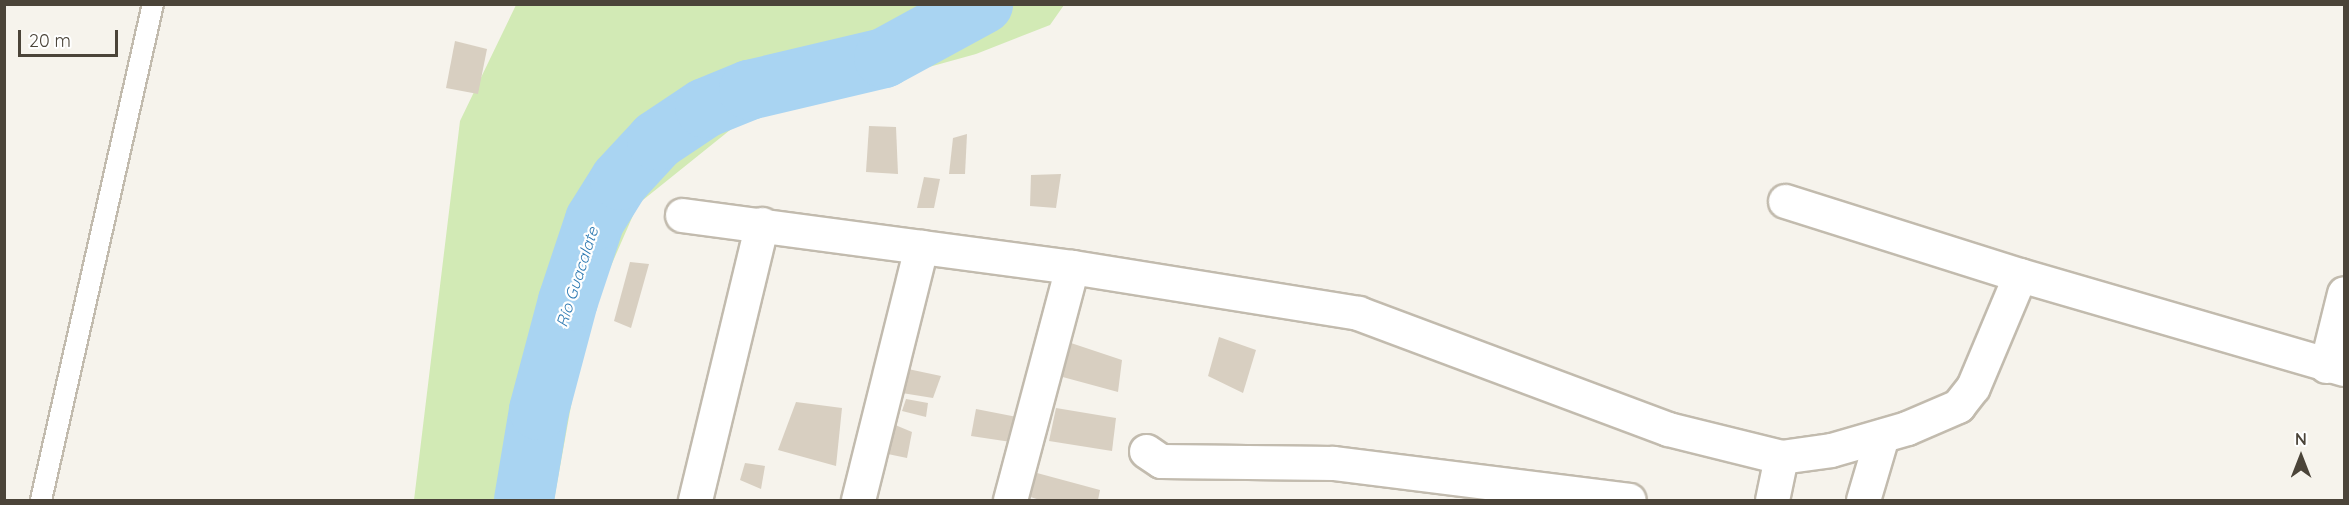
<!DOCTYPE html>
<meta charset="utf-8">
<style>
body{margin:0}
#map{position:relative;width:2349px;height:505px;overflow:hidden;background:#f6f3ec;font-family:Quicksand,sans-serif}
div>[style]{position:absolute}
.green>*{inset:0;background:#d2eab5}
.river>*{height:60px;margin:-30px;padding:0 30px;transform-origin:30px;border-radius:30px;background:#a9d4f2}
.building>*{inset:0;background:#d8cfc1}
.roads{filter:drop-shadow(2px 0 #c2bbae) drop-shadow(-2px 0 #c2bbae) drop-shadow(0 2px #c2bbae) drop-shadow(0 -2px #c2bbae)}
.lane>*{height:20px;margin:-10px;padding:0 10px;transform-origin:10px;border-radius:10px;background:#fff}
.street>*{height:33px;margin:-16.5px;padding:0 16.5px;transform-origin:16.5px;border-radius:16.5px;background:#fff}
span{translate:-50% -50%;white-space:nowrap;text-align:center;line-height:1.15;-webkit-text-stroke:4.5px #fff;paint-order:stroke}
.water-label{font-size:16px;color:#2e7ab2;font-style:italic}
.frame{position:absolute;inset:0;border:6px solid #4b4439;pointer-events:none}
.north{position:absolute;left:2271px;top:427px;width:60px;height:60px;-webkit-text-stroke:4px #fff;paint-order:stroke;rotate:0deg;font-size:16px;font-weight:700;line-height:24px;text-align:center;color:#4b4439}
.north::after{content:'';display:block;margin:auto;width:21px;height:27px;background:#4b4439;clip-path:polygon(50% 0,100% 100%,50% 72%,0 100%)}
.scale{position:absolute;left:18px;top:30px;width:100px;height:27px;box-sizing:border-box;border:3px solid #4b4439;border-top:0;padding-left:8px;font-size:18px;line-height:21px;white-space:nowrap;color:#4b4439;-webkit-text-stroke:4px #fff;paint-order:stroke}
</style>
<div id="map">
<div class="green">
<i style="clip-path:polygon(516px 5px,1064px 5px,1050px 25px,976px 54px,745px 118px,638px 204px,586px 323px,554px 500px,414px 500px,460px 121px)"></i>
</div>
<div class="river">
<i style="left:524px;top:500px;width:91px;rotate:-80.5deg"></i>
<i style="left:539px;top:410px;width:113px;rotate:-75.1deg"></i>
<i style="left:568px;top:301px;width:85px;rotate:-71.6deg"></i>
<i style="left:595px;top:220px;width:47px;rotate:-58deg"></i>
<i style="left:620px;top:180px;width:54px;rotate:-47.2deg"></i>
<i style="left:657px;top:140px;width:58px;rotate:-33.7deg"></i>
<i style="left:705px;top:108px;width:48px;rotate:-22.2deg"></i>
<i style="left:749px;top:90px;width:139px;rotate:-13.3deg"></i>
<i style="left:884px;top:58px;width:113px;rotate:-28.6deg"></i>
</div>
<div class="building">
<i style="clip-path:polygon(455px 41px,487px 49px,478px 94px,446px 88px)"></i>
<i style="clip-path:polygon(869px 126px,896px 127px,898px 174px,866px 172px)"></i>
<i style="clip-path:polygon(967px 134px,965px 174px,949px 174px,953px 138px)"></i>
<i style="clip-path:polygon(1061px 174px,1056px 208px,1030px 206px,1031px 175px)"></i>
<i style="clip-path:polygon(924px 177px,940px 179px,934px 208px,917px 208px)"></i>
<i style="clip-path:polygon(630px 262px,649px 264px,631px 328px,614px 321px)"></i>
<i style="clip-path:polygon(1219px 337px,1256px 350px,1243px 393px,1208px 376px)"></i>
<i style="clip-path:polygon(1068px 342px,1122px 360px,1118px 392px,1059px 376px)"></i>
<i style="clip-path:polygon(908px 369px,941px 376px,933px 398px,902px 393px)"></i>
<i style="clip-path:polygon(906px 399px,928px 403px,926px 417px,902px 411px)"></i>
<i style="clip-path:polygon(796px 402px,842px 408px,836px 466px,778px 450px)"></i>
<i style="clip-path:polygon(1056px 408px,1116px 418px,1112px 451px,1049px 441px)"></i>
<i style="clip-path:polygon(976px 409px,1017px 417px,1011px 442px,971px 436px)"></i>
<i style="clip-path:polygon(888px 422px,912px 432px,907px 458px,883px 453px)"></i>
<i style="clip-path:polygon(745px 463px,765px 466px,761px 489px,740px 480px)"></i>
<i style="clip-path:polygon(1037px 473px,1100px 490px,1098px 500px,1040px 500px,1027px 496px)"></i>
</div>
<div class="roads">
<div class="lane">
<i style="left:41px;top:500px;width:508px;rotate:-77.28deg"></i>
</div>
<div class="street">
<i style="left:1785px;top:201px;width:246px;rotate:17.5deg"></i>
<i style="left:2020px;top:275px;width:337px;rotate:16.2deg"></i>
<i style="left:682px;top:215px;width:393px;rotate:7.6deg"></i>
<i style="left:1072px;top:267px;width:290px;rotate:9.1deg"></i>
<i style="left:1358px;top:313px;width:331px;rotate:20.5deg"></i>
<i style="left:1668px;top:429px;width:116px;rotate:13.9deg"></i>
<i style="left:1781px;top:457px;width:50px;rotate:-8deg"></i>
<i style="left:1831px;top:450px;width:79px;rotate:-16.1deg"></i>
<i style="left:1907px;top:428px;width:56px;rotate:-23.3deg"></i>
<i style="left:1958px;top:406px;width:24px;rotate:-52deg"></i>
<i style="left:1973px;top:387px;width:121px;rotate:-67.2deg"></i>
<i style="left:2326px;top:366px;width:75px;rotate:-76.1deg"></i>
<i style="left:1146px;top:451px;width:18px;rotate:34deg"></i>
<i style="left:1161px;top:461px;width:172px;rotate:0.7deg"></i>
<i style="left:1333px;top:463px;width:298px;rotate:7.1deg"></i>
<i style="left:695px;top:500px;width:284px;rotate:-76.4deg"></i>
<i style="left:858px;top:500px;width:261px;rotate:-76deg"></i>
<i style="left:1010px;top:500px;width:241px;rotate:-75.1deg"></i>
<i style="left:1772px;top:500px;width:44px;rotate:-78.2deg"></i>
<i style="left:1863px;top:500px;width:67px;rotate:-73.5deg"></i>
</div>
</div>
<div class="water-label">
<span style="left:577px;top:277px;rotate:-72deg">Río Guacalate</span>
</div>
<div class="frame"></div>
<div class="north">N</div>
<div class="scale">20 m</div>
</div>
